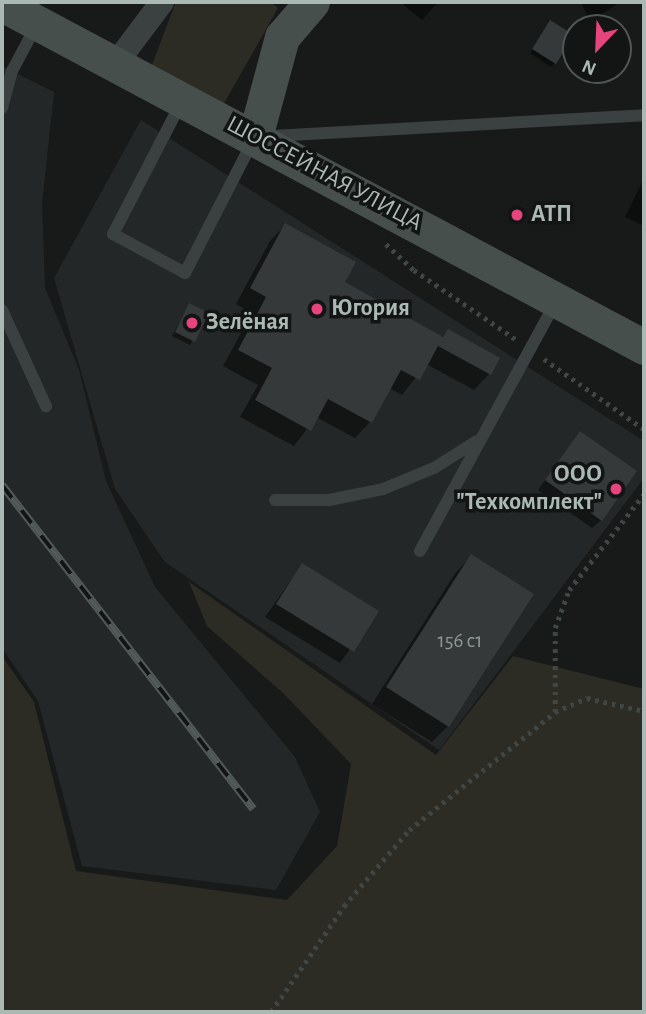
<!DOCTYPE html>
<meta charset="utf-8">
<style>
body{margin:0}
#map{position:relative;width:646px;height:1014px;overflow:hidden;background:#181a1a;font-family:"Alegreya Sans",sans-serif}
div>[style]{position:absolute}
.built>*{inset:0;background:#242727}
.green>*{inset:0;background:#2c2c24}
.shadow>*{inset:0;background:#0007}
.building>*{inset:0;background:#353939}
.path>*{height:4.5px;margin-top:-2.25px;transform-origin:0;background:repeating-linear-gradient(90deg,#3f4644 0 3.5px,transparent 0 8.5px)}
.lane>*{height:12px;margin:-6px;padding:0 6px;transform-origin:6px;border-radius:6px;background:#3b4140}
.street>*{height:24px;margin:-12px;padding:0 12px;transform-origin:12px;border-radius:12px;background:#3b4140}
.secondary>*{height:35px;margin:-17.5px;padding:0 17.5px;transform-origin:17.5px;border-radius:17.5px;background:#474f4d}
.rail>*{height:8px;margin-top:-4px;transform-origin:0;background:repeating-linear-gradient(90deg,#131515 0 16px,#525a58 0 32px);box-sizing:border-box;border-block:2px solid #525a58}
.dots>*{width:19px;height:19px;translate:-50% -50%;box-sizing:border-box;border:4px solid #131515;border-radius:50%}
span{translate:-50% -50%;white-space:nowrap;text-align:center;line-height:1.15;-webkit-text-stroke:7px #131515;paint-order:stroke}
.number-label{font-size:21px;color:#8e9995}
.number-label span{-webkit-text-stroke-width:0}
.street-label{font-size:24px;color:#abb9b4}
.poi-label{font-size:24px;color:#abb9b4;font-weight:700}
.left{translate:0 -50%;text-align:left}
.right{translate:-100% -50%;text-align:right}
.frame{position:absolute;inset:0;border:4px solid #abb9b4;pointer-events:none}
.north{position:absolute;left:562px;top:14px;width:70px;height:70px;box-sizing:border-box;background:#131515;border:2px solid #505755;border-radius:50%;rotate:203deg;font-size:19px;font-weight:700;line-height:28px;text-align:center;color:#abb9b4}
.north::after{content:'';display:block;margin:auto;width:24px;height:32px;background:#e6447d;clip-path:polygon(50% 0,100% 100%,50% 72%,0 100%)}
</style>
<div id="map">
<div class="built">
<i style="clip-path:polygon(2px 66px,54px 92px,42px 204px,45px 288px,79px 370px,106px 481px,155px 587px,295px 757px,320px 812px,276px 890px,82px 866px,38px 701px,2px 648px)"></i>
<i style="clip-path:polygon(141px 120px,644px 441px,644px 478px,439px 750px,165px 562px,115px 489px,54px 278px)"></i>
</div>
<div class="green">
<i style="clip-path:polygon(176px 2px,271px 2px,278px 8px,222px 107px,151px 67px)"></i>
<i style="clip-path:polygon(189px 582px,436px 755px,513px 656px,644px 689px,644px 1012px,2px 1012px,2px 656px,34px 702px,76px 871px,287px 900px,337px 846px,351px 764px,283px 693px,207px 626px)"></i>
</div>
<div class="shadow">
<i style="clip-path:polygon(400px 2px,438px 2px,422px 20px)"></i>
<i style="clip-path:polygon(581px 2px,615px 2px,616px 5px,590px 22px)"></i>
<i style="clip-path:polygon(547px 26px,555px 63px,551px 67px,530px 53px)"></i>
<i style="clip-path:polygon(644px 178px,644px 226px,625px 217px)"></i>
<i style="clip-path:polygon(286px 225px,343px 283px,441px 338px,448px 331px,498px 359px,489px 374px,474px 390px,426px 364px,402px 395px,389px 388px,370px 422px,355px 438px,316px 417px,294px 446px,240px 417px,258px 385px,223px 366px,252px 313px,236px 304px,270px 241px)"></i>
<i style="clip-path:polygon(189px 305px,207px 314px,190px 345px,172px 336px)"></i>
<i style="clip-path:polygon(580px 433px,601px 520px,592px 528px,538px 490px)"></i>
<i style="clip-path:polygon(472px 556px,448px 726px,432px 742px,372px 704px,456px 572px)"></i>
<i style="clip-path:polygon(302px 565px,377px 612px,340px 663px,265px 617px)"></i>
</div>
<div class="building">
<i style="clip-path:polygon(550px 20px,574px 35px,556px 64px,532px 49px)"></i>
<i style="clip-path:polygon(285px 223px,356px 262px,345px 282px,443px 337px,448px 329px,500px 358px,491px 375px,438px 346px,420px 380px,401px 370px,372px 423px,328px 399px,311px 431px,255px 400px,272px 368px,238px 350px,266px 297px,250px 288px)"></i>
<i style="clip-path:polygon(189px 303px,209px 313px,195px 342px,175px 332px)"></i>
<i style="clip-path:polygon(580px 431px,637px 471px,602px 521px,545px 480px)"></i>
<i style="clip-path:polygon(471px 554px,534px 594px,449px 727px,386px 687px)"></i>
<i style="clip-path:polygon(302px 563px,379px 611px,354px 652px,276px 604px)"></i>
</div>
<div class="path">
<i style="left:386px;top:244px;width:38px;rotate:43deg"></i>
<i style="left:414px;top:270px;width:125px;rotate:34.2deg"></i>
<i style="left:544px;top:359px;width:122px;rotate:35deg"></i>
<i style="left:555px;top:712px;width:35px;rotate:-24deg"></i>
<i style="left:587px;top:698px;width:58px;rotate:12.8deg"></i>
<i style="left:271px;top:1012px;width:129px;rotate:-55.4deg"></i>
<i style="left:344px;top:906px;width:100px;rotate:-49.5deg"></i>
<i style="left:409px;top:830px;width:188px;rotate:-38.9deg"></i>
<i style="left:555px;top:712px;width:84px;rotate:-90deg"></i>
<i style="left:555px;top:628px;width:40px;rotate:-69.8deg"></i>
<i style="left:569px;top:590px;width:122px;rotate:-52deg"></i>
</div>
<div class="lane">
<i style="left:182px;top:101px;width:150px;rotate:117.4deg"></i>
<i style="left:113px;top:234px;width:82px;rotate:28.4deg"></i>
<i style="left:185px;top:273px;width:153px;rotate:-62.8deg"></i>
<i style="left:255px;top:137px;width:390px;rotate:-3.2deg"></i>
<i style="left:2px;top:108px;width:38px;rotate:-75deg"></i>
<i style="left:12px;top:71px;width:51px;rotate:-61.9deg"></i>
<i style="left:2px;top:310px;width:106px;rotate:65.4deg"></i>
<i style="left:275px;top:500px;width:54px"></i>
<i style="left:329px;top:500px;width:55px;rotate:-11.5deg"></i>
<i style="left:383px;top:489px;width:55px;rotate:-22.4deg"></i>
<i style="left:434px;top:468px;width:51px;rotate:-32.1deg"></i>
<i style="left:420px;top:551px;width:284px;rotate:-61.4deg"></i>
</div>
<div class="street">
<i style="left:114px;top:66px;width:80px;rotate:-53.1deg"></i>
</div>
<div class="secondary">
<i style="left:2px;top:4px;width:728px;rotate:28.11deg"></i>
<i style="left:255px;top:137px;width:104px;rotate:-74.9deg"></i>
<i style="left:282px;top:37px;width:46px;rotate:-49.4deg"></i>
</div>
<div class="rail">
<i style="left:2px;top:485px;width:410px;rotate:52.2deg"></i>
</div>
<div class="dots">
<i style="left:517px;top:215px;background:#e6447d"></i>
<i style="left:317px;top:309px;background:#e6447d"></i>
<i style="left:192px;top:323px;background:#e6447d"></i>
<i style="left:616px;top:489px;background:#e6447d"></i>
</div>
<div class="number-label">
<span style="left:460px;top:641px">156 с1</span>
</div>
<div class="street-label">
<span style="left:324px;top:174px;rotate:28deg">ШОССЕЙНАЯ УЛИЦА</span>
</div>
<div class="poi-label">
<span class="left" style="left:531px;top:215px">АТП</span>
<span class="left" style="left:331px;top:309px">Югория</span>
<span class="left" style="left:206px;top:323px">Зелёная</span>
<span class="right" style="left:602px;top:489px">ООО<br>"Техкомплект"</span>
</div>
<div class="frame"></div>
<div class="north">N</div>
</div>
